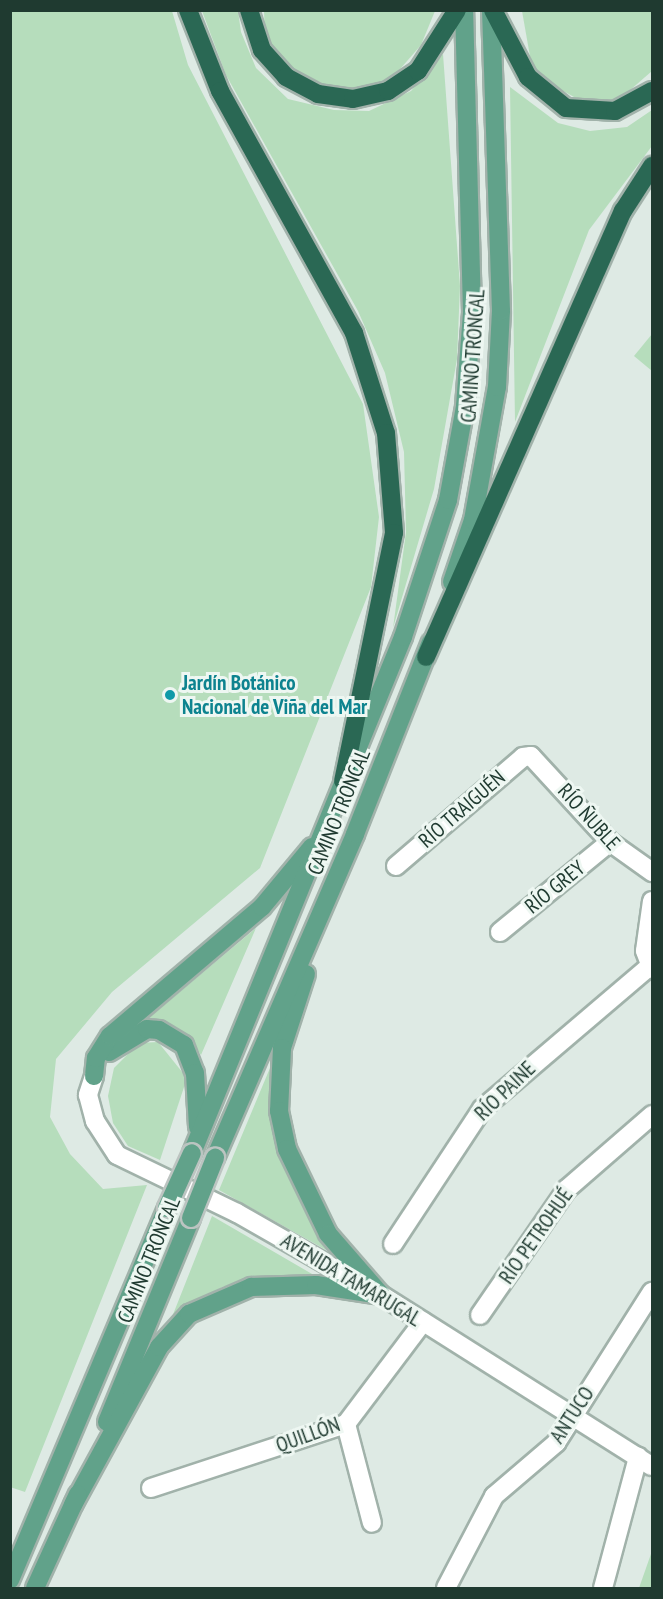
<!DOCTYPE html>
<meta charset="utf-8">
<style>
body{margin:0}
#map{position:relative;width:663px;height:1599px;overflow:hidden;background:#deeae4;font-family:"PT Sans Narrow",sans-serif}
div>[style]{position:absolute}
.green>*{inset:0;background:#b6ddbc}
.roads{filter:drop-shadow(2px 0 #a1b2aa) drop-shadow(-2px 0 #a1b2aa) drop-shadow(0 2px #a1b2aa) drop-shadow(0 -2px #a1b2aa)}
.minor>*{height:18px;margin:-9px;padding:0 9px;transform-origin:9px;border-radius:9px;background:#fff}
.major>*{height:18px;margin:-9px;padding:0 9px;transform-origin:9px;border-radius:9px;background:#61a28a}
.highway>*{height:18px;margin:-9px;padding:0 9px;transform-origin:9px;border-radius:9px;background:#2a6854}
.bridges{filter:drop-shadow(2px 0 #bcc4c1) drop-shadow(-2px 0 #bcc4c1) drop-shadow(0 2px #bcc4c1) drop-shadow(0 -2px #bcc4c1)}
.major-bridge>*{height:18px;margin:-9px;padding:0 9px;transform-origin:9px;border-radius:9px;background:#61a28a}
.dots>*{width:16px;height:16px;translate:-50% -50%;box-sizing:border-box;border:3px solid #eef7f2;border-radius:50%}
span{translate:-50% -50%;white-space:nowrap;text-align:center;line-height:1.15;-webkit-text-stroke:6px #eef7f2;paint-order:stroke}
.street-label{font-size:21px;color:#1f3a30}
.culture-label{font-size:21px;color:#0d838f;font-weight:700}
.left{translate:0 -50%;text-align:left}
.frame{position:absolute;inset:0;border:12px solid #1f3a30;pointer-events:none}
</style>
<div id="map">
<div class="green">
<i style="clip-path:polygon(10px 11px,172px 11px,188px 65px,363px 404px,379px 517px,371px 587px,260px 868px,112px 992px,56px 1059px,50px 1117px,70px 1154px,103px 1189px,147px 1185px,25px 1492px,10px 1487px)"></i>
<i style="clip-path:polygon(202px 11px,238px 11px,241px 32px,256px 68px,288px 99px,334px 110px,369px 111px,411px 91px,443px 54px,460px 286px,457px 359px,434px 489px,393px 628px,406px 532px,404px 452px,385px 373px,358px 311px,226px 75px)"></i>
<i style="clip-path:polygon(264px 11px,435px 11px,421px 45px,394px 76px,356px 91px,324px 90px,290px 73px,265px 36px)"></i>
<i style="clip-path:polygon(522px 11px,652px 11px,652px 71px,621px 98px,599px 103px,574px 97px,544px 80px,531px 62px)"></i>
<i style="clip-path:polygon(510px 87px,558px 123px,590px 131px,627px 127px,652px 110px,652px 146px,589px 230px,515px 422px)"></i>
<i style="clip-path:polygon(652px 334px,652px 371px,634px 356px)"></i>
<i style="clip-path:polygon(256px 928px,201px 1055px,189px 1036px,145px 1021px)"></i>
<i style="clip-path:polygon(158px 1042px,187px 1078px,160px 1160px,128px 1146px,113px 1123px,108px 1096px,114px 1068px,139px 1043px)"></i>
<i style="clip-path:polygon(275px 1056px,273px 1118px,284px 1167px,328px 1251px,219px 1190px)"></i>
<i style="clip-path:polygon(212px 1216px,319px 1278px,269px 1276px,222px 1287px,172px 1317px)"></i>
<i style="clip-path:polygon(652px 1551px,652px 1588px,639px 1588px)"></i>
</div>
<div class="roads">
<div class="minor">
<i style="left:396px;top:866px;width:167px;rotate:-40.6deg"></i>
<i style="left:523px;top:757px;width:8px;rotate:-7deg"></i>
<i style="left:531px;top:756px;width:117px;rotate:47.4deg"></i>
<i style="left:610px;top:842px;width:52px;rotate:35.5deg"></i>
<i style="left:652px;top:901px;width:50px;rotate:98deg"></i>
<i style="left:645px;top:951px;width:19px;rotate:69deg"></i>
<i style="left:500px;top:932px;width:142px;rotate:-39.3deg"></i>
<i style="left:94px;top:1076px;width:20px;rotate:108deg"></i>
<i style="left:88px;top:1095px;width:27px;rotate:75deg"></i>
<i style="left:95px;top:1121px;width:40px;rotate:57.1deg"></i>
<i style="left:117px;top:1155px;width:133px;rotate:25.8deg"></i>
<i style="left:237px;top:1213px;width:166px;rotate:29.7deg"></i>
<i style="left:381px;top:1295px;width:320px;rotate:32.3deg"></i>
<i style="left:393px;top:1244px;width:162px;rotate:-56.6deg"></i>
<i style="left:482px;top:1109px;width:221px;rotate:-40.4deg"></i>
<i style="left:480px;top:1315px;width:153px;rotate:-55.4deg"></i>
<i style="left:567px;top:1189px;width:113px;rotate:-41deg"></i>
<i style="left:346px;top:1424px;width:102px;rotate:75.3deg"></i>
<i style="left:151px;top:1488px;width:205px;rotate:-18.2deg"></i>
<i style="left:346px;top:1424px;width:128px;rotate:-53deg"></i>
<i style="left:446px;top:1588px;width:104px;rotate:-62.4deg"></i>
<i style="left:494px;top:1496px;width:82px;rotate:-40.5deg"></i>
<i style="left:556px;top:1443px;width:179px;rotate:-57.6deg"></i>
<i style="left:603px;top:1588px;width:136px;rotate:-75deg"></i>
</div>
<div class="major">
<i style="left:452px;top:582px;width:65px;rotate:-71.3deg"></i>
<i style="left:473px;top:520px;width:135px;rotate:-79.8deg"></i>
<i style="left:497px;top:387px;width:76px;rotate:-87deg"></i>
<i style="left:501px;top:311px;width:301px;rotate:-91.9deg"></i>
<i style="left:306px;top:974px;width:78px;rotate:108deg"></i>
<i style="left:282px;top:1048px;width:63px;rotate:92.7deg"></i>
<i style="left:279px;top:1111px;width:39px;rotate:78deg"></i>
<i style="left:287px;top:1149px;width:94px;rotate:64.2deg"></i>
<i style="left:328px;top:1234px;width:81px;rotate:49deg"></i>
<i style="left:109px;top:1052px;width:44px;rotate:-31.2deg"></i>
<i style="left:147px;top:1029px;width:12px;rotate:5deg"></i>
<i style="left:159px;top:1030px;width:29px;rotate:31deg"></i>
<i style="left:184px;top:1045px;width:30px;rotate:69deg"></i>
<i style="left:195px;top:1073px;width:54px;rotate:86.8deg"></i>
<i style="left:94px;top:1076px;width:18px;rotate:-84deg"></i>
<i style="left:96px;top:1058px;width:26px;rotate:-58deg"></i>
<i style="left:110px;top:1036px;width:199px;rotate:-40.3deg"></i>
<i style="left:262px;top:907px;width:78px;rotate:-50.2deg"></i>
<i style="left:192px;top:1153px;width:557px;rotate:-67.76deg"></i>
<i style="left:403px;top:637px;width:144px;rotate:-71.8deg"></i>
<i style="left:448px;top:500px;width:96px;rotate:-79.7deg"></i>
<i style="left:465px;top:406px;width:94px;rotate:-85.7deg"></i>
<i style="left:472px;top:312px;width:302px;rotate:-91.5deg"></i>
<i style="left:215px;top:1158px;width:353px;rotate:-66.6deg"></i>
<i style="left:355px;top:834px;width:206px;rotate:-68.4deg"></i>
<i style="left:107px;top:1422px;width:221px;rotate:-67.6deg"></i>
<i style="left:73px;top:1505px;width:180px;rotate:-61.4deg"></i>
<i style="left:159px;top:1347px;width:45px;rotate:-47.7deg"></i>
<i style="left:189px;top:1314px;width:68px;rotate:-23.5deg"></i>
<i style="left:251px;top:1287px;width:65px;rotate:-1.8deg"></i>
<i style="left:316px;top:1285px;width:66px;rotate:8.7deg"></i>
<i style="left:10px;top:1580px;width:404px;rotate:-67.1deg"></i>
<i style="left:35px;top:1588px;width:103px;rotate:-65.4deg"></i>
</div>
<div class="highway">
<i style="left:188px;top:10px;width:87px;rotate:68.4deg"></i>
<i style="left:220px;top:91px;width:277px;rotate:61deg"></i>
<i style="left:354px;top:333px;width:105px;rotate:72.3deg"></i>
<i style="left:386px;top:433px;width:100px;rotate:85.4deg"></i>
<i style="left:394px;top:533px;width:253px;rotate:101.6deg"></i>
<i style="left:249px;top:10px;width:42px;rotate:72deg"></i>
<i style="left:262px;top:50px;width:36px;rotate:48deg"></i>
<i style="left:286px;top:77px;width:36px;rotate:28deg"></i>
<i style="left:318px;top:94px;width:35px;rotate:8deg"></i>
<i style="left:353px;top:99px;width:36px;rotate:-13deg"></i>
<i style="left:388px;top:91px;width:36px;rotate:-34deg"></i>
<i style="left:418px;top:71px;width:72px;rotate:-57.4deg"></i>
<i style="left:493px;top:10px;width:76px;rotate:62.4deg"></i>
<i style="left:528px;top:77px;width:49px;rotate:39.2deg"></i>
<i style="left:566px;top:108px;width:49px;rotate:3.5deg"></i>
<i style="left:615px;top:111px;width:42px;rotate:-28.4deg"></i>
<i style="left:426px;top:657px;width:488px;rotate:-66.2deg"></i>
<i style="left:623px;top:211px;width:54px;rotate:-57.2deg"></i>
</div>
</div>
<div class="bridges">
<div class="major-bridge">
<i style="left:167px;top:1208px;width:60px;rotate:-65.6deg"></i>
<i style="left:191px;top:1218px;width:65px;rotate:-68.2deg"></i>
</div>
</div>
<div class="dots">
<i style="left:170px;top:695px;background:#0f9aa8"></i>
</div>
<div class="street-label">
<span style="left:473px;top:356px;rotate:-86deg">CAMINO TRONCAL</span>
<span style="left:462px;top:809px;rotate:-41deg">RÍO TRAIGUÉN</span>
<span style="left:339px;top:812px;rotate:-68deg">CAMINO TRONCAL</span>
<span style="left:589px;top:817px;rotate:48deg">RÍO ÑUBLE</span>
<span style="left:555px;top:887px;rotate:-39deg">RÍO GREY</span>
<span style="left:505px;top:1091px;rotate:-44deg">RÍO PAINE</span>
<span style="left:536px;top:1236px;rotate:-55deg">RÍO PETROHUÉ</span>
<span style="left:149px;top:1260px;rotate:-68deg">CAMINO TRONCAL</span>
<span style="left:351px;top:1280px;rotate:31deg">AVENIDA TAMARUGAL</span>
<span style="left:572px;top:1415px;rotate:-57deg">ANTUCO</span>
<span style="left:308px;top:1435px;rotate:-20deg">QUILLÓN</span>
</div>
<div class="culture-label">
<span class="left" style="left:182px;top:695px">Jardín Botánico<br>Nacional de Viña del Mar</span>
</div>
<div class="frame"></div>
</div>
